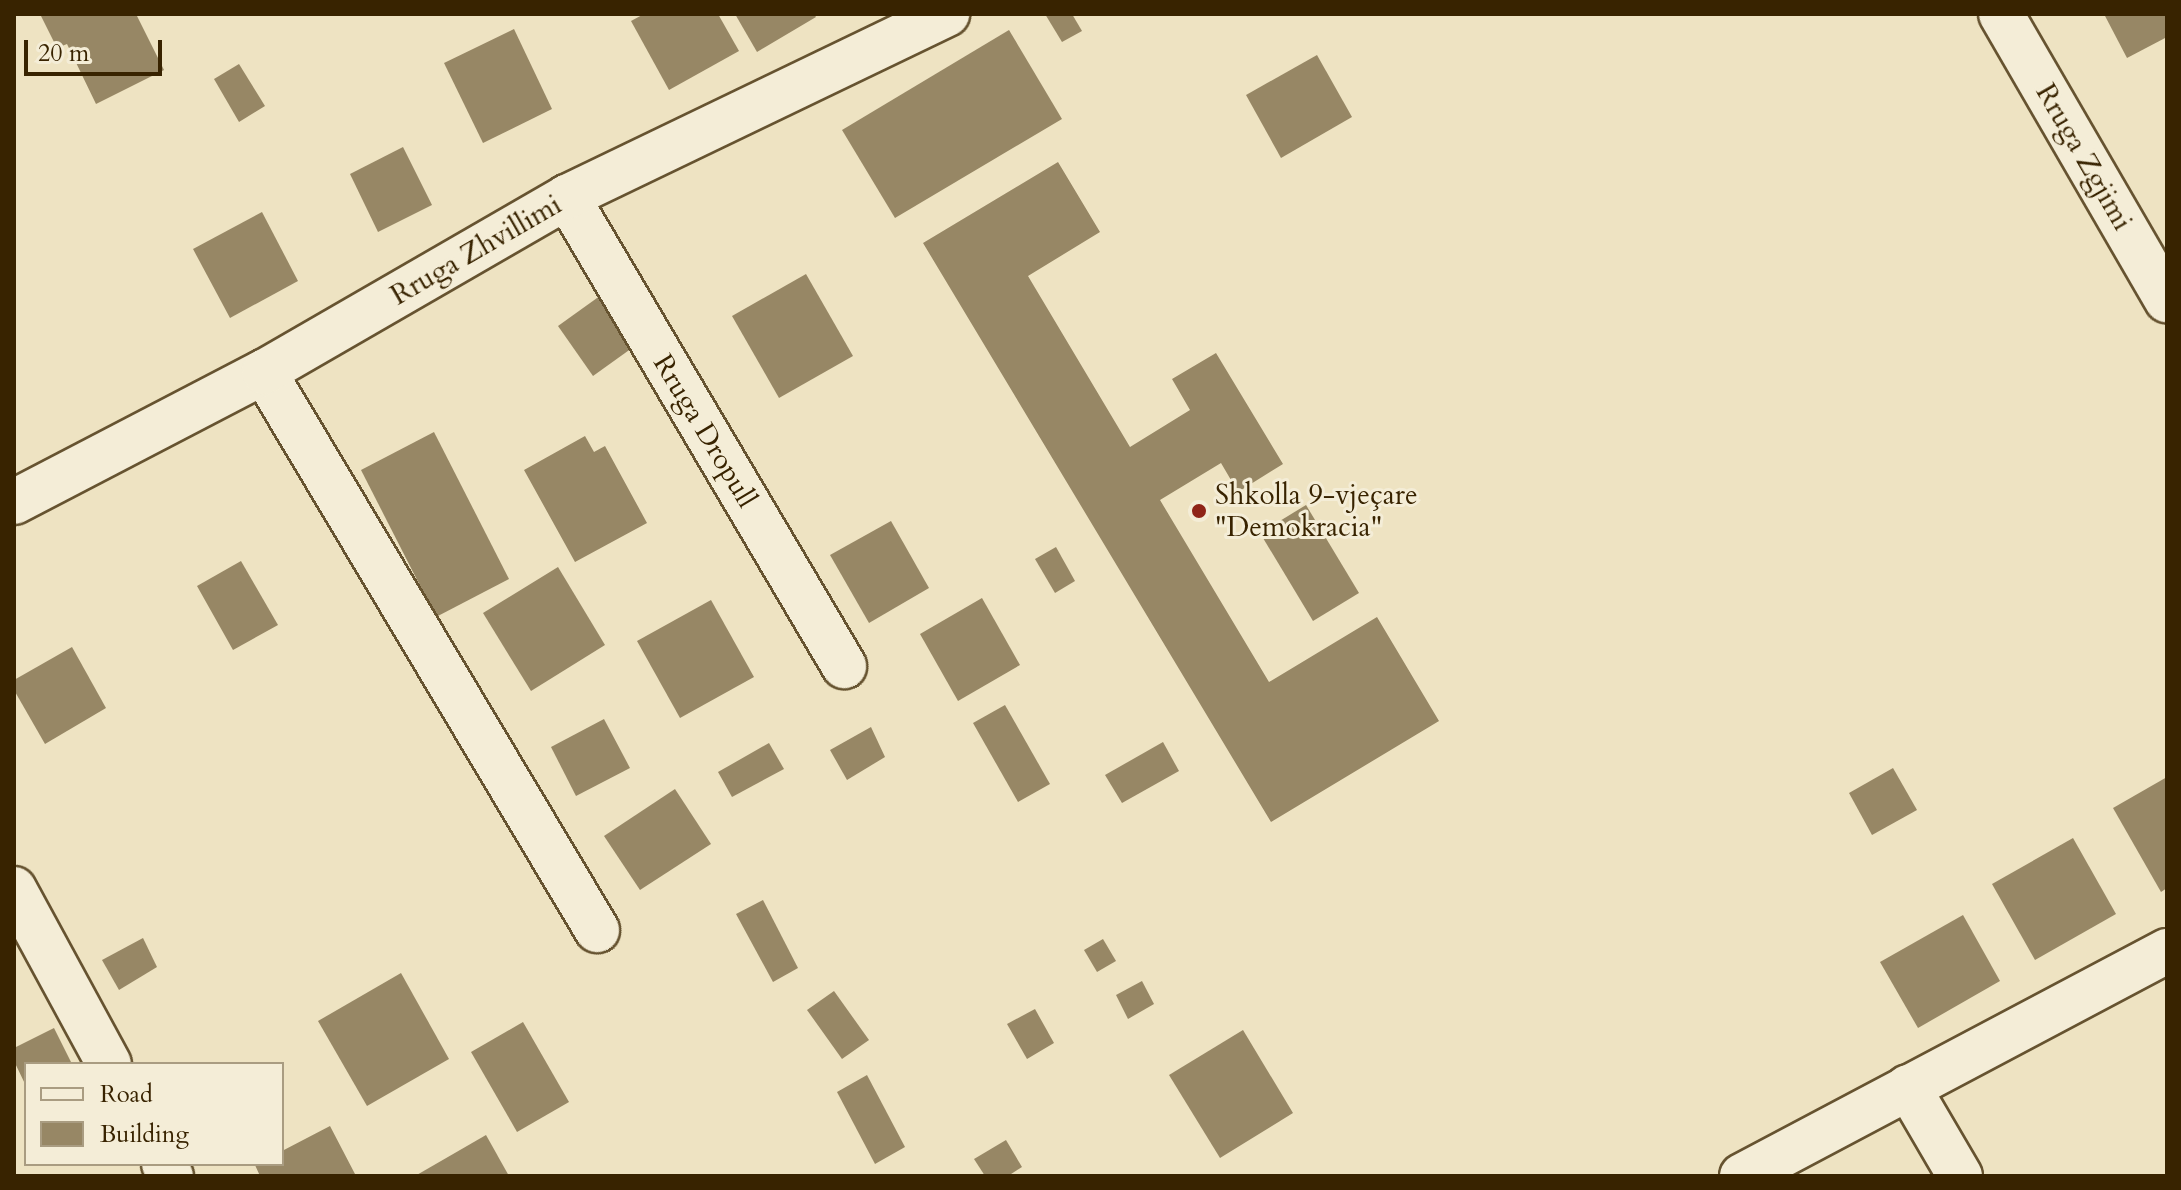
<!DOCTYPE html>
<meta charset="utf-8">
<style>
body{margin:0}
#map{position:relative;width:2181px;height:1190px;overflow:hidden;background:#eee3c2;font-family:Cardo,serif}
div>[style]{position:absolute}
.building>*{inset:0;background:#978765}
.roads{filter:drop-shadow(2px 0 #665330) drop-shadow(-2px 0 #665330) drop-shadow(0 2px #665330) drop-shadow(0 -2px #665330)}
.minor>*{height:44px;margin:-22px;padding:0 22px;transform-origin:22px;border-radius:22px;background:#f4edd7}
.tertiary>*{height:44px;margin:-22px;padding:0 22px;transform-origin:22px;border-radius:22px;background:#f4edd7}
.dots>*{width:22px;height:22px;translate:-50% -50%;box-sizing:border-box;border:4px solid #f4edd7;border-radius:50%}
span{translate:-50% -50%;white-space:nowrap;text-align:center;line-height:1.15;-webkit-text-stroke:6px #f4edd7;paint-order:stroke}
.street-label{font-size:28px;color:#382300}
.poi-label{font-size:28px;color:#382300}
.left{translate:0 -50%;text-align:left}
.frame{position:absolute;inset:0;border:16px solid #382300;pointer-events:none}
.legend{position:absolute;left:24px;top:1062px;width:260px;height:104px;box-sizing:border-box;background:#f4edd7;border:2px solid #a99c81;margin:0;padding:10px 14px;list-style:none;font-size:24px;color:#382300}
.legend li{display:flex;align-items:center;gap:16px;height:40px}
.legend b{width:40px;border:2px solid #a99c81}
.scale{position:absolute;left:24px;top:40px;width:138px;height:36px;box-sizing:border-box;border:4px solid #382300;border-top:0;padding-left:10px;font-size:24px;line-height:28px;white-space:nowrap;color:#382300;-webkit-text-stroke:6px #f4edd7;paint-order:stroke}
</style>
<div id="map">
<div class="building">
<i style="clip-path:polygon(40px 14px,136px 14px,164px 70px,96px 104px,67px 44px,57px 48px)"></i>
<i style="clip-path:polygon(644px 14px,718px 14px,739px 51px,669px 90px,631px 21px)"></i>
<i style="clip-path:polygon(735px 14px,814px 14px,816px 17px,757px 52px)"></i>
<i style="clip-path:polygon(1045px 14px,1072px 14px,1082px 31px,1062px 42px)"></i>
<i style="clip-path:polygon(2104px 14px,2167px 14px,2167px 37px,2127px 58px)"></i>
<i style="clip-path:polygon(514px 29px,552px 109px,483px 143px,444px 63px)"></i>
<i style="clip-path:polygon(1009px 30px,1062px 119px,895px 218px,842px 130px)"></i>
<i style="clip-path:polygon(1317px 55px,1352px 117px,1281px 158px,1246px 95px)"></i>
<i style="clip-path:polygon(239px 64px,265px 106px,239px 122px,214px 79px)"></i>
<i style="clip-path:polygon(403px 147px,432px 205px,378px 232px,350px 174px)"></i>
<i style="clip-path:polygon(1058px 162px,1100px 232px,1028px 276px,1130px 447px,1190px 410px,1172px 379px,1216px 353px,1283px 464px,1238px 492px,1221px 463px,1160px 500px,1269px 682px,1377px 617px,1439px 721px,1271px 822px,923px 243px)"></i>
<i style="clip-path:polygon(262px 212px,298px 281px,230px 318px,193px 249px)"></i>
<i style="clip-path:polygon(806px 274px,853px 356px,779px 398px,732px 316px)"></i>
<i style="clip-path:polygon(604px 293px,639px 343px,593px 376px,558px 326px)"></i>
<i style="clip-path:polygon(434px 432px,509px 579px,436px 617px,361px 470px)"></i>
<i style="clip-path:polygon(585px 436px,594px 452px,605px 446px,647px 523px,575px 562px,524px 470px)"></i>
<i style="clip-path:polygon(1306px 505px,1359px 593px,1313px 621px,1260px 533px)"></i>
<i style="clip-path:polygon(891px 521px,929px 588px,869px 623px,830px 555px)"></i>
<i style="clip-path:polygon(1056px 547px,1075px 581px,1055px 593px,1035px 559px)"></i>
<i style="clip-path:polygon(241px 561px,278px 625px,233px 650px,197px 586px)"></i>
<i style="clip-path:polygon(558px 567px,605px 645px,531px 691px,483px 613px)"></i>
<i style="clip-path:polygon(982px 598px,1020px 665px,958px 701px,920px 634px)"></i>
<i style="clip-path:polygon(711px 600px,754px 677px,680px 718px,637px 641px)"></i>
<i style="clip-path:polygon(72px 647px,106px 708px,45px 744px,14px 690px,14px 680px)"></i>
<i style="clip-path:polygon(1005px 705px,1050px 784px,1018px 802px,973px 723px)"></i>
<i style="clip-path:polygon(604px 719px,630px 768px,576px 796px,551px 747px)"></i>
<i style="clip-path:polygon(871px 727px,885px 757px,847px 780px,830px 750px)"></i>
<i style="clip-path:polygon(1163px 742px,1179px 771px,1122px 803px,1105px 775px)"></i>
<i style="clip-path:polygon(769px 743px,784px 769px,732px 797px,718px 772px)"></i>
<i style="clip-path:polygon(1893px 768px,1917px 810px,1872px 835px,1849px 793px)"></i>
<i style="clip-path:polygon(2167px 777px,2167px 888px,2161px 892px,2113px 808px)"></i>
<i style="clip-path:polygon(675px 789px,711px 844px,640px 890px,604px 836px)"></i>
<i style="clip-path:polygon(2073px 838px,2116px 914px,2035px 960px,1992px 884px)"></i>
<i style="clip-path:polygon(763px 900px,798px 968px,773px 982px,736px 914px)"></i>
<i style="clip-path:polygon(1963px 915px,2000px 981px,1918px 1028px,1880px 962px)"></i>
<i style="clip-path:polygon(143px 938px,157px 967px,119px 990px,102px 960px)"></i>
<i style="clip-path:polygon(1103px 939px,1116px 961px,1097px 972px,1084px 950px)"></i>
<i style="clip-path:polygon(401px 973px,449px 1059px,367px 1106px,318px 1021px)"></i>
<i style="clip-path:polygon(1142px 981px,1154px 1004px,1128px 1019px,1116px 995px)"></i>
<i style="clip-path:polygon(834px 991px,869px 1040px,842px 1059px,807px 1010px)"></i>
<i style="clip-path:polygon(1035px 1009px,1054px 1043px,1027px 1059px,1007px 1024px)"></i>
<i style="clip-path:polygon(523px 1022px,569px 1102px,517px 1132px,471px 1052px)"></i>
<i style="clip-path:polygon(54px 1028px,72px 1064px,26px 1064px,26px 1086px,14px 1061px,14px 1048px)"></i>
<i style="clip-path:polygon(1243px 1030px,1293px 1113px,1220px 1158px,1169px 1075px)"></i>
<i style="clip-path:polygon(867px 1075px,905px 1147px,875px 1164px,837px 1092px)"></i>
<i style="clip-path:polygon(330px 1126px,355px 1174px,260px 1176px,255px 1165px,282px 1164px,282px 1151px)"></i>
<i style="clip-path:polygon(486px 1135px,509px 1176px,415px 1176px)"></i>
<i style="clip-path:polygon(1006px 1140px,1022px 1167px,1008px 1176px,985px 1176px,974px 1159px)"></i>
</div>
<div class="roads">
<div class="minor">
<i style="left:2001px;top:14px;width:331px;rotate:59.9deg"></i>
<i style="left:567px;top:197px;width:545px;rotate:59.43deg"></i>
<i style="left:264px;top:372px;width:650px;rotate:59.17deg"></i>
<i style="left:14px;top:889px;width:199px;rotate:61.5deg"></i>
<i style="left:1908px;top:1087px;width:103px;rotate:59.7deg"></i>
<i style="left:164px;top:1164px;width:14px;rotate:60deg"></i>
<i style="left:1742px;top:1176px;width:481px;rotate:-27.9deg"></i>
</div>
<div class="tertiary">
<i style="left:14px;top:502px;width:282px;rotate:-27.5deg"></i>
<i style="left:264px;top:372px;width:350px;rotate:-30deg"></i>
<i style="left:567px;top:197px;width:422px;rotate:-25.7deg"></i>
</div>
</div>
<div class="dots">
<i style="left:1199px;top:511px;background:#8f2418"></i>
</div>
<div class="street-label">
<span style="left:2084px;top:157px;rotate:60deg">Rruga Zgjimi</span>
<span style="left:476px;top:250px;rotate:-30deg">Rruga Zhvillimi</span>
<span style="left:705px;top:431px;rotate:59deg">Rruga Dropull</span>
</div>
<div class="poi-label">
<span class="left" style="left:1215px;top:511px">Shkolla 9-vjeçare<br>"Demokracia"</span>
</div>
<div class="frame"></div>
<ul class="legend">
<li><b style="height:10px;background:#f4edd7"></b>Road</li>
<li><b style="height:22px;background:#978765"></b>Building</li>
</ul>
<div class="scale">20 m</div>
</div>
